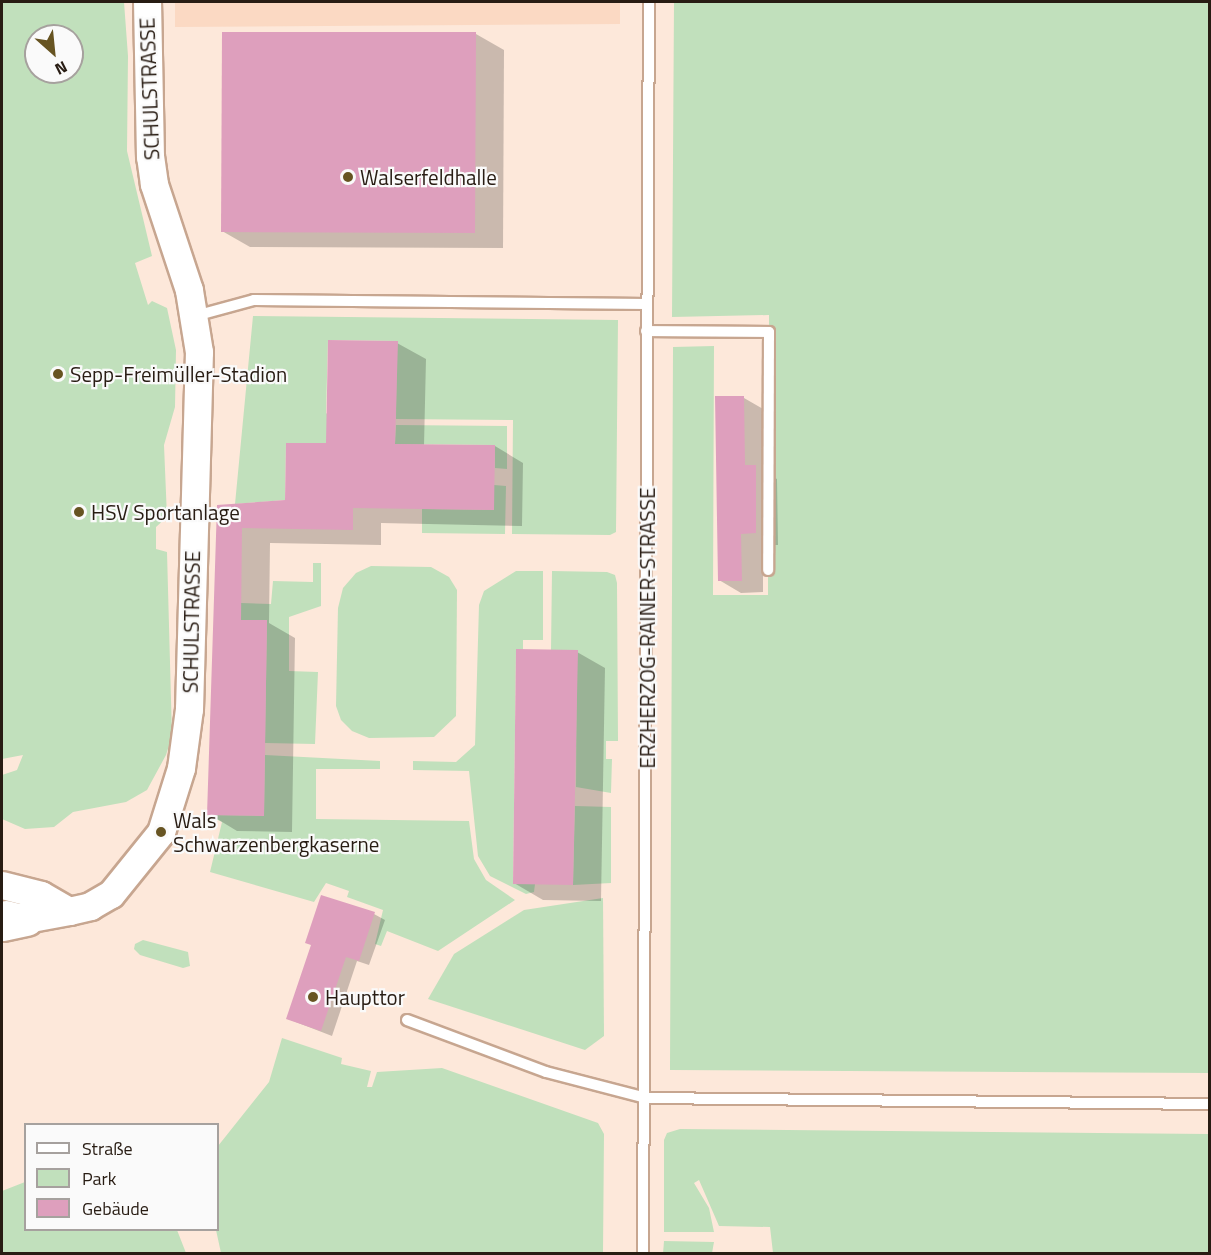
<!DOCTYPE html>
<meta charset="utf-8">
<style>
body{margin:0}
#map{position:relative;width:1211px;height:1255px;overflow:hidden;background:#fde8da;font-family:"Titillium Web",sans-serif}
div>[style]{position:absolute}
.built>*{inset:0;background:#fbd9c3}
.green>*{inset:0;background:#c1e0bc}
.shadow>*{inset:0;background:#0003}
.building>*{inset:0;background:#de9fbd}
.roads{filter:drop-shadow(2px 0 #c7a690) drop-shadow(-2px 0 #c7a690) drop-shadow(0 2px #c7a690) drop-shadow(0 -2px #c7a690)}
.service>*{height:10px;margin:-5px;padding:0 5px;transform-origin:5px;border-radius:5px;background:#fff}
.tertiary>*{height:27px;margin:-13.5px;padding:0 13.5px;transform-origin:13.5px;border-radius:13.5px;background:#fff}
.motorway>*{height:33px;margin:-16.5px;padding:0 16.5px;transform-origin:16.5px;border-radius:16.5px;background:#fff}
.dots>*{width:16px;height:16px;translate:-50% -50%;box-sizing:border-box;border:3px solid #fafafa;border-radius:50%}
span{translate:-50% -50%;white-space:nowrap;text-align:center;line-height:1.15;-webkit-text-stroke:4.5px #fafafa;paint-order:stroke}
.street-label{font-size:21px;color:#281c13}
.poi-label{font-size:21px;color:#281c13}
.left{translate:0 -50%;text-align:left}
.frame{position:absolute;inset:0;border:3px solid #281c13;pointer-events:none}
.legend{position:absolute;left:24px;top:1123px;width:195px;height:108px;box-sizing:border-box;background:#fafafa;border:2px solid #a6a19e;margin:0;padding:8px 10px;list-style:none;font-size:18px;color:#281c13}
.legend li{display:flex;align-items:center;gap:12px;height:30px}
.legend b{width:30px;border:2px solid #a6a19e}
.north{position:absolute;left:24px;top:24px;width:60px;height:60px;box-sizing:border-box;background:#fafafa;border:2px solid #a6a19e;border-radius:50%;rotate:153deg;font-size:16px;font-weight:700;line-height:24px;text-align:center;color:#281c13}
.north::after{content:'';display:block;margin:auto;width:21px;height:27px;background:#675422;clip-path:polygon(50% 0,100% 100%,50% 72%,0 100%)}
</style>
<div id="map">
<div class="built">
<i style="clip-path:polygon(175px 2px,620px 2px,620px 24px,175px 27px)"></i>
</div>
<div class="green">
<i style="clip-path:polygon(evenodd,2px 2px,124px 2px,128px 56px,127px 151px,152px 256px,135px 263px,148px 305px,152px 301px,167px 308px,176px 350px,175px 407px,164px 445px,167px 517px,156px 527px,156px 549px,167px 552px,172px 736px,166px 755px,147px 790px,126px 802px,73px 812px,54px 827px,25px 829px,2px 819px,2px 775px,17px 770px,23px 755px,2px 759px,2px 2px,36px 36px,72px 36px,72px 72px,36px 72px,36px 36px)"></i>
<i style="clip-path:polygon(674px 2px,1209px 2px,1209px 1073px,670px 1070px,673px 347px,714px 346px,713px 595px,768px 595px,768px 570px,769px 315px,672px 317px)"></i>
<i style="clip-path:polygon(253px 316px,618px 320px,616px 532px,610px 535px,512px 534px,513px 420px,396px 419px,397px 341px,328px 340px,326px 413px,361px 444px,286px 443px,285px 500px,235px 504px)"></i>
<i style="clip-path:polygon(396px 425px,507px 426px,507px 469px,495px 468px,495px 445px,395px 444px)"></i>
<i style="clip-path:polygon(494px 485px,506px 486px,505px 534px,422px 533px,422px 509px,494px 510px)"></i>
<i style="clip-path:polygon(313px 563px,321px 563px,321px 606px,289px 617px,289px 671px,318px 672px,315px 744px,265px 743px,267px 621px,241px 620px,241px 603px,271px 604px,273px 581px,313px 582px)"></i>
<i style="clip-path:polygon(371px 566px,431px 567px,449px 577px,457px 590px,456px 716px,434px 737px,369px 738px,352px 731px,341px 720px,336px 706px,338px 608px,343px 588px,356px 573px)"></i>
<i style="clip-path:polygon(516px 571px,543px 571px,543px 640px,523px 640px,523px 650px,516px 650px,513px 884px,535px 884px,534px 892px,526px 894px,490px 876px,478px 856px,469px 771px,413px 770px,413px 761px,456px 762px,475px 745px,479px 605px,484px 591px)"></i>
<i style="clip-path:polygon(552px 571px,607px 572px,615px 575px,617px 583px,618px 741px,606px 741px,606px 759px,612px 759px,611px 793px,576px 787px,577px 651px,551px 650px)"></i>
<i style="clip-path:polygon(265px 755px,380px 761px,380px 769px,316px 769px,316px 819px,469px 821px,474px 859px,486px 880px,515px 900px,438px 951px,387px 931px,381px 946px,375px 944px,383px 910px,347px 897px,349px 891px,326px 883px,314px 902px,210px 872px,222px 822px,207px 815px,264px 816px)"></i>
<i style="clip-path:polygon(575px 806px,611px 807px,611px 883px,573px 885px)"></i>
<i style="clip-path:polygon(603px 898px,604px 1036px,585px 1050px,428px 999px,454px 954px,524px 910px)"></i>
<i style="clip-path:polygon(143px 940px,188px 952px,190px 966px,183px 968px,140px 955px,134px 949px,135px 944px)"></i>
<i style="clip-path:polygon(282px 1038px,342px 1058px,341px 1064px,371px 1071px,367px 1087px,372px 1087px,377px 1072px,442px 1068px,598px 1123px,604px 1134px,603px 1253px,221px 1253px,216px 1230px,218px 1146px,269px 1082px)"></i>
<i style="clip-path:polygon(680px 1129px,1209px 1134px,1209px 1253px,773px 1253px,770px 1227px,719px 1226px,699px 1180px,694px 1183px,709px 1208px,714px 1232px,664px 1232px,664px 1140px,667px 1133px)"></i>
<i style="clip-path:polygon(25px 1182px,26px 1230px,177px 1230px,186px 1253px,2px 1253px,2px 1191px)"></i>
<i style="clip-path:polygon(664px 1241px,714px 1242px,712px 1253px,663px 1254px)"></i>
</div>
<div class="shadow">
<i style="clip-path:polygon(476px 34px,504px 50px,503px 248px,250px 247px,222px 231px)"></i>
<i style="clip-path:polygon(397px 343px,426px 359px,424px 446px,495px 446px,523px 463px,522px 526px,381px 523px,381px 545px,270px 543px,269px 623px,295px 638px,292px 832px,237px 831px,209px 814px,219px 506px,287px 502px)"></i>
<i style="clip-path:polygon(744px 398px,765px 410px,766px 473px,777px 479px,778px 545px,763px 545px,763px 592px,741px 593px,719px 580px)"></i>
<i style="clip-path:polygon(577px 652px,605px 668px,601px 901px,543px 900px,514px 883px)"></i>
<i style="clip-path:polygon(374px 914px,385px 920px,369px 965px,357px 961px,332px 1036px,288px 1019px)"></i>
</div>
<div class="building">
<i style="clip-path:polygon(222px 32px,476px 32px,475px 233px,221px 232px)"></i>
<i style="clip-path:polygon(328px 340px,398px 341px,395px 444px,495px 445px,494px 510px,353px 508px,353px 530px,242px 528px,241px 620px,267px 620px,264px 816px,207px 815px,217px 505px,285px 500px,286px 443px,326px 443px)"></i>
<i style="clip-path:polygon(715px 396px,744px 396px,745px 465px,756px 465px,756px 533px,741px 534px,742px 581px,718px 581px)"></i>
<i style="clip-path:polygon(516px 649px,578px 650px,573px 885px,513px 884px)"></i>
<i style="clip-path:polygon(321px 895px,375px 912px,359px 961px,346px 957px,321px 1031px,286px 1019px,311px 945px,305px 943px)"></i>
</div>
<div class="roads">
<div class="service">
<i style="left:195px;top:316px;width:61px;rotate:-15.2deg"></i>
<i style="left:254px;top:300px;width:393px;rotate:0.6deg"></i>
<i style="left:646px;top:331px;width:123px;rotate:0.5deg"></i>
<i style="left:769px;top:332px;width:238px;rotate:90.2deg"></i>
<i style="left:407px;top:1020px;width:148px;rotate:20.5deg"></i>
<i style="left:546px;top:1072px;width:103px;rotate:14.6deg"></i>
<i style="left:646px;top:1098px;width:564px;rotate:0.61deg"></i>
<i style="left:643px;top:1254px;width:1252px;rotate:-89.73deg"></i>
</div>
<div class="tertiary">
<i style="left:2px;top:885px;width:40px;rotate:14.4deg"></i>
<i style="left:41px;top:895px;width:32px;rotate:30deg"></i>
<i style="left:6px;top:914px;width:21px;rotate:14deg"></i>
<i style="left:26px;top:919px;width:44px;rotate:-10.5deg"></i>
<i style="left:69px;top:911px;width:22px;rotate:-13deg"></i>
<i style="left:90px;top:906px;width:24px;rotate:-30deg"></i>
<i style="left:111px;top:894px;width:80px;rotate:-51.1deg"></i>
<i style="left:161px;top:832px;width:67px;rotate:-72.6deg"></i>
<i style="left:181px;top:768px;width:60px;rotate:-82.3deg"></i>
<i style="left:189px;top:709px;width:357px;rotate:-88.4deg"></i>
<i style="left:199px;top:352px;width:63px;rotate:-99.2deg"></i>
<i style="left:189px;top:290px;width:112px;rotate:-108.3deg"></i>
<i style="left:154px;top:184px;width:27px;rotate:-98deg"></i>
<i style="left:150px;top:157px;width:155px;rotate:-91.1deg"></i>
</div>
<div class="motorway">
<i style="left:2px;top:924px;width:25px;rotate:-12deg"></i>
</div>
</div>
<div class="dots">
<i style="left:348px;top:177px;background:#675422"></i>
<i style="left:58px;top:374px;background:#675422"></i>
<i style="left:79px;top:512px;background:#675422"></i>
<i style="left:161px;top:832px;background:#675422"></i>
<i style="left:313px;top:997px;background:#675422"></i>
</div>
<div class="street-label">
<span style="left:149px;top:89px;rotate:-92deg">SCHULSTRASSE</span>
<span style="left:191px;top:622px;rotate:-89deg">SCHULSTRASSE</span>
<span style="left:647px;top:628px;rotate:-90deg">ERZHERZOG-RAINER-STRASSE</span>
</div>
<div class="poi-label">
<span class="left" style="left:360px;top:177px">Walserfeldhalle</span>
<span class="left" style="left:70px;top:374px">Sepp-Freimüller-Stadion</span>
<span class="left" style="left:91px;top:512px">HSV Sportanlage</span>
<span class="left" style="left:173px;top:832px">Wals<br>Schwarzenbergkaserne</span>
<span class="left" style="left:325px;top:997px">Haupttor</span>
</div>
<div class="frame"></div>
<ul class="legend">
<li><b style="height:8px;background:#fff"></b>Straße</li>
<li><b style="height:16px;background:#c1e0bc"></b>Park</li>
<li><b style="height:16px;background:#de9fbd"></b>Gebäude</li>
</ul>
<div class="north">N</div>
</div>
